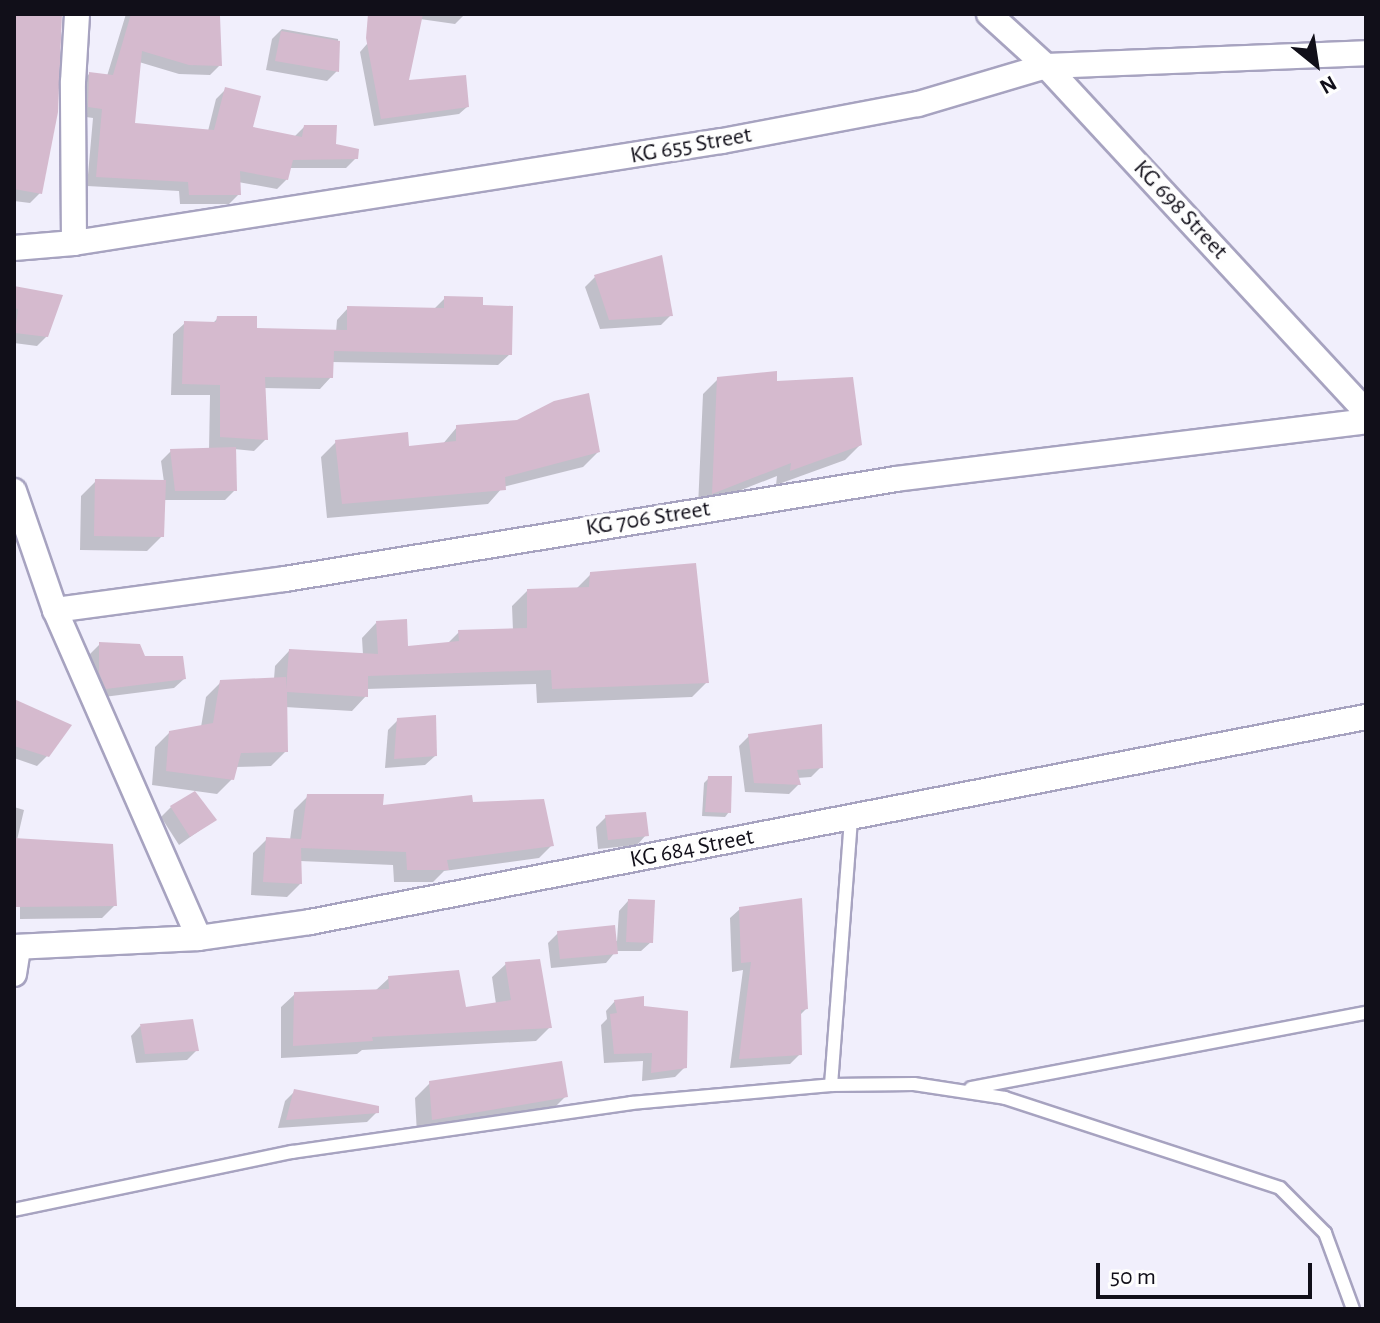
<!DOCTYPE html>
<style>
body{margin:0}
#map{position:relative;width:1380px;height:1323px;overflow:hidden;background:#f1effc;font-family:"Alegreya Sans",sans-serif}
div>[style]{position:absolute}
.shadow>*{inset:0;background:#0003}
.building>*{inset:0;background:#d5bace}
.roads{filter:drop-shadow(2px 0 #a7a3c0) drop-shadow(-2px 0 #a7a3c0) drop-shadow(0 2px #a7a3c0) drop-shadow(0 -2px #a7a3c0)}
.service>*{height:12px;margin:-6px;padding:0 6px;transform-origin:6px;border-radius:6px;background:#fff}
.minor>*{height:24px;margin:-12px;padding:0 12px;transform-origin:12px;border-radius:12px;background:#fff}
span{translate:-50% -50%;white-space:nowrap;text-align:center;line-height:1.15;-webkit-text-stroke:7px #fefefe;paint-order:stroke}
.street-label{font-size:24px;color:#110f19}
.frame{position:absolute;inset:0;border:16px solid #110f19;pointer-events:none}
.north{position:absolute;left:1276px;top:24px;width:80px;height:80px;-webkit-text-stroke:6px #fefefe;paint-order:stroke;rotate:150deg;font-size:22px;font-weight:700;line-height:32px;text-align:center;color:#110f19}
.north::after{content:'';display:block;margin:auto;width:28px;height:36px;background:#110f19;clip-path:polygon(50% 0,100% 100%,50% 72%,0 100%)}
.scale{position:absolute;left:1096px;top:1263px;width:216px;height:36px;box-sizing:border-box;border:4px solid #110f19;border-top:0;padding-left:10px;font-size:24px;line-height:28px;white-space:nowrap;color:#110f19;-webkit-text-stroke:6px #fefefe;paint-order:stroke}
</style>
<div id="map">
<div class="shadow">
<i style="clip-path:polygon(14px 14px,60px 14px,40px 193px,30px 203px,14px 201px)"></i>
<i style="clip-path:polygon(126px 14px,218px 16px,220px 65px,210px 75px,179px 74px,139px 62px,132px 124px,208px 131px,216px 99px,226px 89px,251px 128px,294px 137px,304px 127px,356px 158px,346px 168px,289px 168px,287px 179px,277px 189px,238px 182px,239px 194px,229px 204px,180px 204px,179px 191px,87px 186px,93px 118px,79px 116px,80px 84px,89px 74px,107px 76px)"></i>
<i style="clip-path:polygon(373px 14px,465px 14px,455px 24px,420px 19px,406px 82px,467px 107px,459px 114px,374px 126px,360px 52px,367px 44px)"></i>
<i style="clip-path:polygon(282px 29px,338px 39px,337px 71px,327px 81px,266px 70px,272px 39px)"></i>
<i style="clip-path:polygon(595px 277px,671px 315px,661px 325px,600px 329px,585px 287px)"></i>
<i style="clip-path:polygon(14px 288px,47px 336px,37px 346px,14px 343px)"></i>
<i style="clip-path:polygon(445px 298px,481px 307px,510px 354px,498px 365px,331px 362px,331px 377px,320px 389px,263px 388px,266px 439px,254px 451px,234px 449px,235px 490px,225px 500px,163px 500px,162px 536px,147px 551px,80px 550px,81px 496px,96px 481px,164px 482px,161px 461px,171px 451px,209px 450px,210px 395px,171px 395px,173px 334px,185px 323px,212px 324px,218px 318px,255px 330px,336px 332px,337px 320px,348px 308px,433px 310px)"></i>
<i style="clip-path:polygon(718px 379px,774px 383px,860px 445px,845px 460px,776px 485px,777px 476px,698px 507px,703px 394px)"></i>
<i style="clip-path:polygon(457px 427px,598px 452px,583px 467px,503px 487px,488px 504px,327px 518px,321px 457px,336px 442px,407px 449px,442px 445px)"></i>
<i style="clip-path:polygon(591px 574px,707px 682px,692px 697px,537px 703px,536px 684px,366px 689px,366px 696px,352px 711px,285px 707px,286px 751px,271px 766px,235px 767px,232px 779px,217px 794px,152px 785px,155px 747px,170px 732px,201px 727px,206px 697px,221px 682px,274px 679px,275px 666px,289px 651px,363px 655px,362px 638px,376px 623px,406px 648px,447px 644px,459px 632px,513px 631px,512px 606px,527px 591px,576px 589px)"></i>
<i style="clip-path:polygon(100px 644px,143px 658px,184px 679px,174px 688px,96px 698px,90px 684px,90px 654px)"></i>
<i style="clip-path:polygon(14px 701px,47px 756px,37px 766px,14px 758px)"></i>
<i style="clip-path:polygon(398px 720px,435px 756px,425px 765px,385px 768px,388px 730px)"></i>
<i style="clip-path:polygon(749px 736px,821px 767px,811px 777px,797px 778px,799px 784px,789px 794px,745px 792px,739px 746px)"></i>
<i style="clip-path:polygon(709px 778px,729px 812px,725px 817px,702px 816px,704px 783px)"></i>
<i style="clip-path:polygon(308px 796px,381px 808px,471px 804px,552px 845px,539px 858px,444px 871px,433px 882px,394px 882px,393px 865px,300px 861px,300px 884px,287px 897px,251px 895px,253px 853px,267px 839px,290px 840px,294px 810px)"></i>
<i style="clip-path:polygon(14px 807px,24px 810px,17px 840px,115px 905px,102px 918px,20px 919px,20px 885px,14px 884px)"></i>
<i style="clip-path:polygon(171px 807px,214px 820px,179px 845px,161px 817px)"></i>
<i style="clip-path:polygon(606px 817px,646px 835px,637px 845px,598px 849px,596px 827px)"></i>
<i style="clip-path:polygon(628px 901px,651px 942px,641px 951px,616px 951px,606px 963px,551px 968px,548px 943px,558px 933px,617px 941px,619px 911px)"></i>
<i style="clip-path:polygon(740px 909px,806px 1009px,799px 1016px,800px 1054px,790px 1064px,730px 1068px,743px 970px,732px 972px,730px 918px)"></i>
<i style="clip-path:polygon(506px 964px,550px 1027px,536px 1041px,362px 1050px,357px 1054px,281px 1058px,281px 1007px,295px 994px,375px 991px,389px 978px,464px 1010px,496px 1004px,492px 977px)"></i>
<i style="clip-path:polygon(615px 1001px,642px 1007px,685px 1067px,675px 1077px,642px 1081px,643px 1061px,604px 1063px,601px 1025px,607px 1019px,606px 1011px)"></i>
<i style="clip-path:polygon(140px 1026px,197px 1050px,187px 1060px,136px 1063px,131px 1036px)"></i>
<i style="clip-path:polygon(430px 1083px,566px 1096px,551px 1111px,417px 1134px,415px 1098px)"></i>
<i style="clip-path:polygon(295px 1091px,377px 1112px,367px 1122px,278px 1128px,285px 1101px)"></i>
</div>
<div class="building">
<i style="clip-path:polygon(14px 14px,62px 14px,58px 112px,42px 194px,14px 189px)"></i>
<i style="clip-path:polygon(131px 14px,220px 16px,222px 66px,189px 65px,142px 51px,135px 123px,214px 130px,225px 87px,261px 96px,253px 127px,302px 137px,304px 125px,337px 125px,336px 144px,359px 149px,358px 159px,293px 160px,288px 180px,240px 171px,241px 195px,189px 195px,188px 182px,96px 177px,102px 109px,88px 107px,89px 72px,113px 75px)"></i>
<i style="clip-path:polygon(368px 14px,423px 14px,409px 80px,466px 75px,469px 107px,381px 119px,366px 38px)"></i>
<i style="clip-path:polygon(281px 31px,340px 41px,339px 72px,275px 61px)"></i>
<i style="clip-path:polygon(662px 255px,673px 316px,609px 320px,594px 275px)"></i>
<i style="clip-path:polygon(14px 286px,63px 295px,48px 337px,15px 333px,18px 309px,14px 308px)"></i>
<i style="clip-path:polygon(444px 296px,483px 297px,483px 305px,513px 306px,512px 355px,334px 351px,333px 378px,265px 377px,268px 440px,220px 437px,220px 385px,182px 384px,184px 321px,216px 322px,217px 316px,257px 316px,257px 328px,347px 330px,347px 306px,444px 308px)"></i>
<i style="clip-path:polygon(777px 371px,777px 381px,853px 377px,862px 445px,790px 471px,791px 463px,712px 494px,717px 377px)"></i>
<i style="clip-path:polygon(589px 393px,600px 452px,505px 477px,506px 490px,342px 504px,335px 440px,408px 432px,409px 446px,456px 441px,456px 425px,517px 420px,554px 401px)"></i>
<i style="clip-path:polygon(236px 447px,237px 491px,175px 491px,170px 449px)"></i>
<i style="clip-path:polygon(95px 479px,166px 480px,164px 537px,94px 536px)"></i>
<i style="clip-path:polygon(696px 563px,709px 683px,552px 689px,551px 670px,368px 676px,368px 697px,287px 692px,288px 752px,241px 753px,234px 780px,166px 771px,169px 731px,213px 723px,220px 680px,286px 677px,286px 689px,289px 649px,378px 654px,376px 621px,407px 619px,408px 646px,459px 641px,458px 630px,527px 628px,527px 589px,589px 587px,590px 572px)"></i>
<i style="clip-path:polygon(99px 642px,140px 644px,145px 656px,183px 656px,186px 679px,106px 689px,99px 673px)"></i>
<i style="clip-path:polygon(14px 699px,72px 725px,49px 757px,14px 746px)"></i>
<i style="clip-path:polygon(436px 715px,437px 756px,394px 759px,397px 718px)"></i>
<i style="clip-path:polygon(822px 724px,823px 768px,797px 770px,801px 785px,754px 783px,748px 734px)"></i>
<i style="clip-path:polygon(708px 776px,732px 776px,731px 813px,705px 812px)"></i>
<i style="clip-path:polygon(195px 791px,217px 820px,190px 837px,170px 806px)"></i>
<i style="clip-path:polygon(307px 794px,384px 794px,383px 805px,472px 795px,473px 802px,544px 799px,554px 846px,447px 860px,449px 870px,407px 870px,406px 852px,301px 848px,302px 884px,263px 882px,266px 837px,301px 839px)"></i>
<i style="clip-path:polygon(646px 812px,649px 836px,608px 840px,605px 815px)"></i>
<i style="clip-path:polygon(14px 838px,113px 844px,117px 906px,14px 907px)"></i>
<i style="clip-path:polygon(802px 898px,808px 1009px,801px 1010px,802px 1055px,739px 1059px,751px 962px,741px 963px,739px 907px)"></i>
<i style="clip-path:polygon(628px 899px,655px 900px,653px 943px,626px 942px)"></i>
<i style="clip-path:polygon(615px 925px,618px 954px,560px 959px,557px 931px)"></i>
<i style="clip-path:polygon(540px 959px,552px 1028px,372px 1037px,373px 1041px,293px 1046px,294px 992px,389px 989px,388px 976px,459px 970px,466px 1007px,511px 1000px,505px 962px)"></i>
<i style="clip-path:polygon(644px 996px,644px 1006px,688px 1011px,687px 1068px,651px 1073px,652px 1053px,614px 1054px,610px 1014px,617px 1013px,614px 1000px)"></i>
<i style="clip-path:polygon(193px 1019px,199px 1051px,145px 1054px,140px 1024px)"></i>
<i style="clip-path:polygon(562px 1061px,568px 1097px,432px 1120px,429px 1081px)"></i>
<i style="clip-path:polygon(294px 1089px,379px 1106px,379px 1113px,286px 1120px)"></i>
</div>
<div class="roads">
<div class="service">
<i style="left:831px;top:1085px;width:267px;rotate:-85.7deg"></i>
<i style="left:971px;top:1088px;width:402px;rotate:-10.8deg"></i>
<i style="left:14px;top:1210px;width:284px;rotate:-11.8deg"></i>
<i style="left:292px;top:1152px;width:343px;rotate:-8.2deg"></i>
<i style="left:631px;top:1103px;width:201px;rotate:-5.1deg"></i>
<i style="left:831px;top:1085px;width:83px;rotate:-0.7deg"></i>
<i style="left:914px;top:1084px;width:92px;rotate:8.7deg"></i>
<i style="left:1005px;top:1098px;width:289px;rotate:18.1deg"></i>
<i style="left:1280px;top:1188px;width:64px;rotate:45deg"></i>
<i style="left:1325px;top:1233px;width:81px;rotate:69.8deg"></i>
</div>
<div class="minor">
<i style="left:989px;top:14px;width:77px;rotate:42.4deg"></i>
<i style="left:1046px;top:66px;width:471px;rotate:47.2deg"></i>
<i style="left:74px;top:243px;width:161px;rotate:-90.4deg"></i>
<i style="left:73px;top:82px;width:68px;rotate:-86.6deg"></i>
<i style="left:14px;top:248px;width:60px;rotate:-4.8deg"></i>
<i style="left:74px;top:243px;width:656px;rotate:-8.95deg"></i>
<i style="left:722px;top:141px;width:199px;rotate:-10.7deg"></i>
<i style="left:918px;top:104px;width:134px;rotate:-16.5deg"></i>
<i style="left:1046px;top:66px;width:320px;rotate:-2.3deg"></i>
<i style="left:14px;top:491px;width:126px;rotate:71deg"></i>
<i style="left:55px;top:610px;width:232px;rotate:-7.7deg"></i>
<i style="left:285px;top:579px;width:619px;rotate:-9.29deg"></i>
<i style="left:896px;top:479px;width:474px;rotate:-7deg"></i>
<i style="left:55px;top:610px;width:358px;rotate:66.3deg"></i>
<i style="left:14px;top:947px;width:185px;rotate:-2.8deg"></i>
<i style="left:199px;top:938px;width:112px;rotate:-8.2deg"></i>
<i style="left:310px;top:922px;width:1076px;rotate:-10.99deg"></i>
<i style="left:14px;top:974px;width:26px;rotate:-81deg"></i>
</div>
</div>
<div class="street-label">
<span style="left:691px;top:146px;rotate:-10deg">KG 655 Street</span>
<span style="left:1180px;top:210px;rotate:47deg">KG 698 Street</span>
<span style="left:648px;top:519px;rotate:-9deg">KG 706 Street</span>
<span style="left:692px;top:849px;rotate:-11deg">KG 684 Street</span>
</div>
<div class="frame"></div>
<div class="north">N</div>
<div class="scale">50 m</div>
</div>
